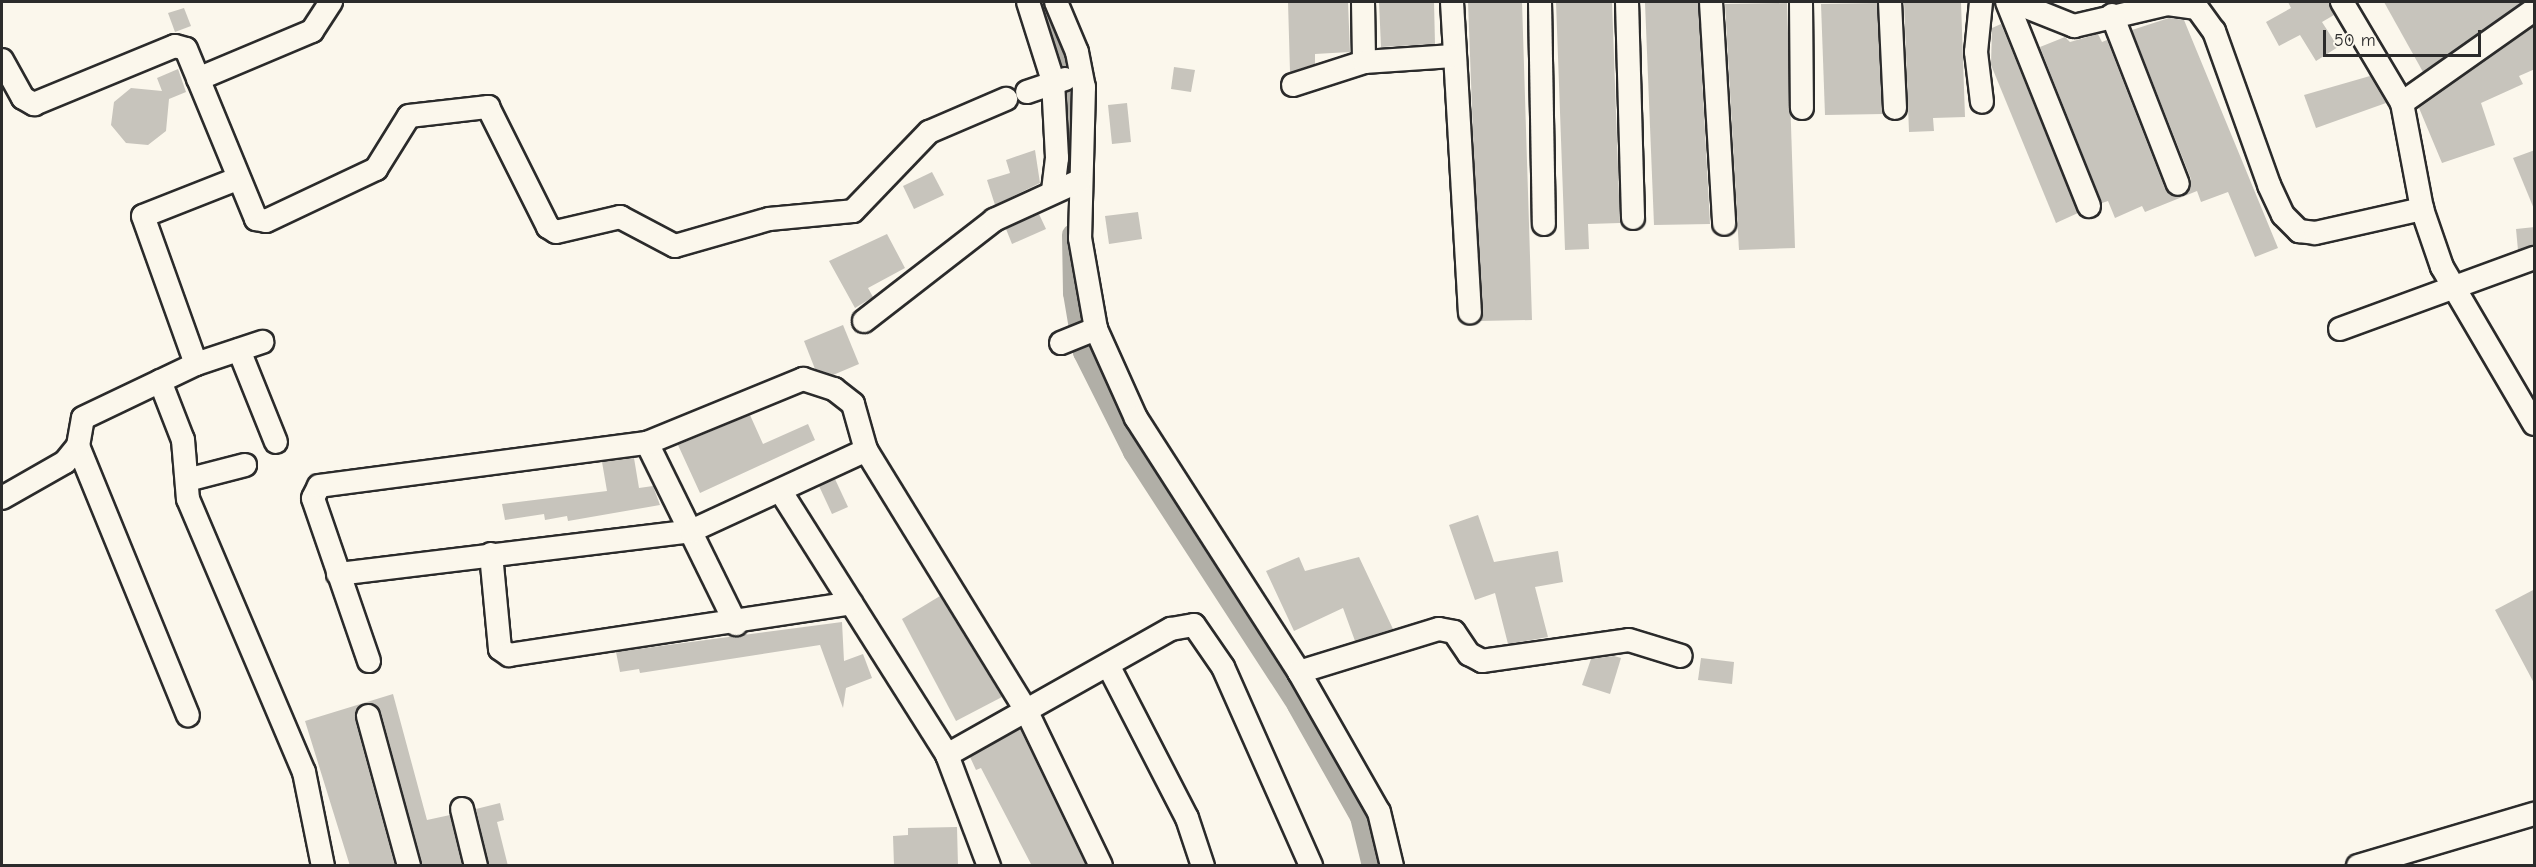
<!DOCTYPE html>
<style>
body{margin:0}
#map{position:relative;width:2536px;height:867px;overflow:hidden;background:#fbf7ec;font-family:"Comic Neue",sans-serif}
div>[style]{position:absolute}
.canal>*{height:22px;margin:-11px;padding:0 11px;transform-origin:11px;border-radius:11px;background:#b1afa7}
.building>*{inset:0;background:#c7c4bc}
.roads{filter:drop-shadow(2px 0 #2b2b2b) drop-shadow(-2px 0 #2b2b2b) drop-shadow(0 2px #2b2b2b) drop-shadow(0 -2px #2b2b2b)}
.minor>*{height:22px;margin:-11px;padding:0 11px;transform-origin:11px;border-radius:11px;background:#fbf7ec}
span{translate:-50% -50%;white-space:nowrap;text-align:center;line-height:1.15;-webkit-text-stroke:4.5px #fbf7ec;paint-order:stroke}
.frame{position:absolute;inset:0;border:3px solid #2b2b2b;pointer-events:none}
.scale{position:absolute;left:2323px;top:30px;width:158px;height:27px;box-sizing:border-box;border:3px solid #2b2b2b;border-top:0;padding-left:8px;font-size:18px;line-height:21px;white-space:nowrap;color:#2b2b2b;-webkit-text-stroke:4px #fbf7ec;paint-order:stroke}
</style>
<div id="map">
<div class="canal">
<i style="left:1041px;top:2px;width:41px;rotate:60.9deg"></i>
<i style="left:1061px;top:38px;width:99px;rotate:83.6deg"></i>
<i style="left:1073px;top:235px;width:58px;rotate:89deg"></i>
<i style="left:1074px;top:293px;width:60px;rotate:80.4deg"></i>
<i style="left:1084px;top:352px;width:112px;rotate:63.4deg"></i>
<i style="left:1134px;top:452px;width:302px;rotate:57deg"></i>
<i style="left:1298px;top:705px;width:129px;rotate:60.6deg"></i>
<i style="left:1361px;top:817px;width:50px;rotate:76.2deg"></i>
</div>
<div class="building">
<i style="clip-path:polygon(1288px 2px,1348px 2px,1350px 52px,1315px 54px,1315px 64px,1290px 72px)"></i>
<i style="clip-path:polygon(1379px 2px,1434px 2px,1435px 44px,1381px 47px)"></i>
<i style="clip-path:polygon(1468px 2px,1522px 2px,1532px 320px,1480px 321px)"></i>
<i style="clip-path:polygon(1556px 2px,1612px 2px,1620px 223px,1588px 224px,1589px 249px,1565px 250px)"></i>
<i style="clip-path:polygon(1698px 2px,1710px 224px,1654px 225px,1645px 3px)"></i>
<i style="clip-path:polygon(1904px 2px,1961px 2px,1965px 117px,1933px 118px,1934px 131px,1909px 132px)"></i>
<i style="clip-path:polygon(2288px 2px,2329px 2px,2334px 15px,2322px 22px,2338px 47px,2316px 61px,2300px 35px,2279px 46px,2266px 22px,2291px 8px)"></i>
<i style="clip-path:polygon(2384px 2px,2523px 2px,2423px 72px)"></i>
<i style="clip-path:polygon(1787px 3px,1795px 248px,1739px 250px,1725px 4px)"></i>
<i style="clip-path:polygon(1877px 3px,1883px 114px,1825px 115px,1821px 4px)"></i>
<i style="clip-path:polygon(184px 8px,191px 26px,175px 32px,168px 13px)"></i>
<i style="clip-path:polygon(2169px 18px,2184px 20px,2278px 248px,2255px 257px,2228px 192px,2201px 202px,2197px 191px,2145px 212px,2142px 206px,2115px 218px,2108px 201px,2102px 203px,2040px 47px,2065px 37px,2070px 42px,2098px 34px,2102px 42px,2107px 40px,2165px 189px,2182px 197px,2191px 179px,2132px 30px)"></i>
<i style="clip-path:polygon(2001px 24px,2078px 213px,2056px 223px,1991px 65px,1992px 28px)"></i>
<i style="clip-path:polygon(2535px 26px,2535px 69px,2519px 76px,2523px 84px,2481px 103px,2495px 145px,2442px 163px,2419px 108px)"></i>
<i style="clip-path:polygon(1174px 67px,1195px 70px,1191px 92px,1171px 89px)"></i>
<i style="clip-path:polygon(178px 69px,186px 92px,169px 99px,166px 131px,148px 145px,126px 143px,111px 125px,114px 102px,131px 88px,162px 91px,157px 78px)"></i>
<i style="clip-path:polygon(2370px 76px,2386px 103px,2316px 128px,2304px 95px)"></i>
<i style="clip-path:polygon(1127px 103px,1131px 142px,1112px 144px,1108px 105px)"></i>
<i style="clip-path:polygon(1035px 150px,1040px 183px,995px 205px,987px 180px,1010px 173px,1006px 160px)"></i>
<i style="clip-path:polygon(2535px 150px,2535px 209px,2534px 209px,2513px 158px)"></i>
<i style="clip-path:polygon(932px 172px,944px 195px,914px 209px,903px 186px)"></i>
<i style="clip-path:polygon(1138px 212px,1142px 239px,1109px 244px,1105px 216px)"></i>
<i style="clip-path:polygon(1039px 214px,1046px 229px,1012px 244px,1006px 229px)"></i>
<i style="clip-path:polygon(2535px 227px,2535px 245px,2518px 250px,2516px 229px)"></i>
<i style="clip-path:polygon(887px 234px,905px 268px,868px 288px,873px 297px,855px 308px,829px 261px)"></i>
<i style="clip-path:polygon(843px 325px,859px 364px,833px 375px,815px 369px,804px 341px)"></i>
<i style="clip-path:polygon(750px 415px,763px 444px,808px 424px,815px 440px,700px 493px,678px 445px)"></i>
<i style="clip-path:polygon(634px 458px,639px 488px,653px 486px,660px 505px,568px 521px,567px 516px,545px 520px,544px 514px,505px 520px,502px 504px,607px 491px,602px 462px)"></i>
<i style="clip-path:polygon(835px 479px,848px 507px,832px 514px,819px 486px)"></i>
<i style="clip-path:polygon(1478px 515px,1494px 562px,1558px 551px,1563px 582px,1535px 587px,1548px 637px,1508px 644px,1495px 593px,1475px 600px,1449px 525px)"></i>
<i style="clip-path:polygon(1299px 557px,1305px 571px,1359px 557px,1393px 629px,1355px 641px,1343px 608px,1294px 631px,1266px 571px)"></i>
<i style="clip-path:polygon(2535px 589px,2535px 685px,2495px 610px)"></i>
<i style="clip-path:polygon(940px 596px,1002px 697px,956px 721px,902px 619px)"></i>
<i style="clip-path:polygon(842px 622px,844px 661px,863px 654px,872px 678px,846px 688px,843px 708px,820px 645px,640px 673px,639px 669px,620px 672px,616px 652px)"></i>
<i style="clip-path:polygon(1614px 656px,1621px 658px,1610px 694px,1582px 685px,1591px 659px)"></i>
<i style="clip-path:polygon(1701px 658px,1734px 662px,1732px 684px,1698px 680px)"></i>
<i style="clip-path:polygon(393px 694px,427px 820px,450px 815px,462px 866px,422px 866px,381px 712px,371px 703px,358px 707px,355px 720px,395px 866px,350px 866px,305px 721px)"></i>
<i style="clip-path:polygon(1020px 729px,1086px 866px,1032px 866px,981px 768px,976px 770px,970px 757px)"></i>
<i style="clip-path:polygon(500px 803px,504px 820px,497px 822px,508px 866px,489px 866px,476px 809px)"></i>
<i style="clip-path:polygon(957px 827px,958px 866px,894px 866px,893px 836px,908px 835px,908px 828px)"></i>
</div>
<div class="roads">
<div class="minor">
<i style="left:1028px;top:2px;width:83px;rotate:72.4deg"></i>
<i style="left:1053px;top:81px;width:77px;rotate:87deg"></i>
<i style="left:1057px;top:158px;width:32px;rotate:97deg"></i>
<i style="left:1056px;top:2px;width:54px;rotate:67.2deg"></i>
<i style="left:1077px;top:52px;width:36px;rotate:79deg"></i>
<i style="left:1084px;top:87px;width:151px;rotate:91.5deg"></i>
<i style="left:1080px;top:238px;width:92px;rotate:80deg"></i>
<i style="left:1096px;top:329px;width:98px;rotate:65.8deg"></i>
<i style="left:1136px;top:418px;width:302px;rotate:57.3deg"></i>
<i style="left:1299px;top:672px;width:161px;rotate:60.3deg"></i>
<i style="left:1379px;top:812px;width:56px;rotate:76.5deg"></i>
<i style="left:1363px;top:2px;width:60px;rotate:89deg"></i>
<i style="left:1452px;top:2px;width:311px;rotate:86.7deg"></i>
<i style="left:1540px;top:2px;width:222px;rotate:89deg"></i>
<i style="left:1627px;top:2px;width:216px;rotate:88.4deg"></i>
<i style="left:1711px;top:2px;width:222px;rotate:86.6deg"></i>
<i style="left:1801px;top:2px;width:106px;rotate:89.5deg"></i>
<i style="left:1890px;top:2px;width:106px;rotate:87.3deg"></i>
<i style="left:1981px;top:2px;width:50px;rotate:95.7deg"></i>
<i style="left:1976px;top:52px;width:50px;rotate:83.2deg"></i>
<i style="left:2007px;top:2px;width:220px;rotate:68.1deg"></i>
<i style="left:2014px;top:2px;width:65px;rotate:21.8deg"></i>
<i style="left:2074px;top:26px;width:97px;rotate:-13.2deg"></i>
<i style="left:2168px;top:4px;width:29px;rotate:8deg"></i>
<i style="left:2197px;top:8px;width:29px;rotate:54deg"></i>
<i style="left:2214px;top:31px;width:164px;rotate:70.3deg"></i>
<i style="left:2269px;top:185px;width:33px;rotate:65deg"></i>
<i style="left:2283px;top:215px;width:23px;rotate:45deg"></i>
<i style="left:2299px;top:231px;width:16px;rotate:7deg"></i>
<i style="left:2315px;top:233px;width:110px;rotate:-12.6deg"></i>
<i style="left:2342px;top:2px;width:117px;rotate:59.3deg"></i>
<i style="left:2402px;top:103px;width:108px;rotate:79.3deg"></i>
<i style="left:2422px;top:209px;width:61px;rotate:71deg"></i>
<i style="left:2442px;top:267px;width:182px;rotate:59.6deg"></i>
<i style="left:2112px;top:15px;width:181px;rotate:68.7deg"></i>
<i style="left:2px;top:60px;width:43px;rotate:61.1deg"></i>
<i style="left:23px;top:98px;width:13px;rotate:29deg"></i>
<i style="left:34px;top:104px;width:152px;rotate:-22.4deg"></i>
<i style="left:175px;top:46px;width:11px;rotate:15deg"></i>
<i style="left:186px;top:49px;width:184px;rotate:67.6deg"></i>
<i style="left:256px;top:219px;width:10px;rotate:11deg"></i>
<i style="left:266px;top:221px;width:122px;rotate:-25.3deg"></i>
<i style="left:376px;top:169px;width:62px;rotate:-58.1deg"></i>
<i style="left:409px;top:116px;width:80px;rotate:-6.5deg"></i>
<i style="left:488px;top:107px;width:134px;rotate:63.4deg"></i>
<i style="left:548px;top:227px;width:9px;rotate:32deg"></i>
<i style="left:556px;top:232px;width:66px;rotate:-13.2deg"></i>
<i style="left:620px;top:217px;width:62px;rotate:27.8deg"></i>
<i style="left:675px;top:246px;width:98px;rotate:-16deg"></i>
<i style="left:769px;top:219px;width:84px;rotate:-5.4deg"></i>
<i style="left:853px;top:211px;width:110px;rotate:-46.1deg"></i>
<i style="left:929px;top:132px;width:84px;rotate:-23.2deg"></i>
<i style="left:198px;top:79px;width:124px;rotate:-22.8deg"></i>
<i style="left:312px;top:31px;width:35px;rotate:-57deg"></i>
<i style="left:1293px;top:85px;width:75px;rotate:-17.9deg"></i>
<i style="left:1364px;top:62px;width:89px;rotate:-3.9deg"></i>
<i style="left:1027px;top:92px;width:40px;rotate:-18.9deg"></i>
<i style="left:2402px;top:103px;width:161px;rotate:-35.2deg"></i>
<i style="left:864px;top:321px;width:165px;rotate:-37.8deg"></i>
<i style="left:994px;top:220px;width:94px;rotate:-24.6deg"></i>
<i style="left:2340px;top:329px;width:207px;rotate:-20.1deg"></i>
<i style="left:1061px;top:343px;width:38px;rotate:-22deg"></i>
<i style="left:239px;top:350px;width:99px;rotate:68.1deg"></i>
<i style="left:196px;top:364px;width:70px;rotate:-18.4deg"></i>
<i style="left:160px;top:381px;width:63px;rotate:68.7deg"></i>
<i style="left:183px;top:440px;width:59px;rotate:85.2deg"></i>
<i style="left:188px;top:499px;width:297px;rotate:67deg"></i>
<i style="left:304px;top:772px;width:96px;rotate:78.6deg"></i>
<i style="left:647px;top:443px;width:202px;rotate:63.8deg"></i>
<i style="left:78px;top:446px;width:291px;rotate:67.8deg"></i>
<i style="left:187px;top:480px;width:60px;rotate:-14.5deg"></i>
<i style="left:781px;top:492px;width:311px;rotate:57.7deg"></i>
<i style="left:947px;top:755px;width:119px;rotate:69.3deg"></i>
<i style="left:2px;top:498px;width:73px;rotate:-29.7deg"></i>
<i style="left:65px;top:462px;width:21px;rotate:-51deg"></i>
<i style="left:78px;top:446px;width:28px;rotate:-80deg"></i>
<i style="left:83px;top:418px;width:125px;rotate:-25.5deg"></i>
<i style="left:196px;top:364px;width:157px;rotate:-109.7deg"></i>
<i style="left:143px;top:216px;width:101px;rotate:-21.5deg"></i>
<i style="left:491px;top:554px;width:95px;rotate:84.6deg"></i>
<i style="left:500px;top:649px;width:11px;rotate:34deg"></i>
<i style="left:509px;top:655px;width:346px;rotate:-8.6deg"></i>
<i style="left:338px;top:574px;width:356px;rotate:-6.9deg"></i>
<i style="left:691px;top:531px;width:193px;rotate:-24.8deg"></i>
<i style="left:866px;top:450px;width:305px;rotate:58.4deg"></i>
<i style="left:1026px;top:710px;width:173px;rotate:64.3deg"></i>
<i style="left:369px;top:661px;width:172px;rotate:-109deg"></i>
<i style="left:313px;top:498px;width:13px;rotate:-63deg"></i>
<i style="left:319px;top:486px;width:331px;rotate:-7.5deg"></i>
<i style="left:647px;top:443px;width:169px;rotate:-22.3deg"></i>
<i style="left:803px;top:379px;width:33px;rotate:18deg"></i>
<i style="left:834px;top:389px;width:24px;rotate:38deg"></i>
<i style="left:853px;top:404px;width:48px;rotate:74.2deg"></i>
<i style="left:1108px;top:665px;width:172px;rotate:62.7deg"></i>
<i style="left:1187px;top:818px;width:51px;rotate:71.6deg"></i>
<i style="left:1299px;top:672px;width:146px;rotate:-17.1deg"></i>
<i style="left:1439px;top:629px;width:15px;rotate:11deg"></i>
<i style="left:1454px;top:632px;width:27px;rotate:56deg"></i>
<i style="left:1469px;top:654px;width:15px;rotate:28deg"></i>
<i style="left:1482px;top:661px;width:148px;rotate:-8.1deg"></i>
<i style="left:1629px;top:640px;width:54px;rotate:17.1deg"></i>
<i style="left:368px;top:716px;width:156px;rotate:74.7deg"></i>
<i style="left:947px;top:755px;width:257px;rotate:-29.4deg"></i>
<i style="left:1171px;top:629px;width:23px;rotate:-10deg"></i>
<i style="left:1194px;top:625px;width:51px;rotate:55.4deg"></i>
<i style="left:1223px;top:667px;width:218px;rotate:66.1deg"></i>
<i style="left:462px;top:809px;width:59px;rotate:76.2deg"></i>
<i style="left:2358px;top:866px;width:184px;rotate:-16.5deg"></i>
</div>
</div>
<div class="frame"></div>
<div class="scale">50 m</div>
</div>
